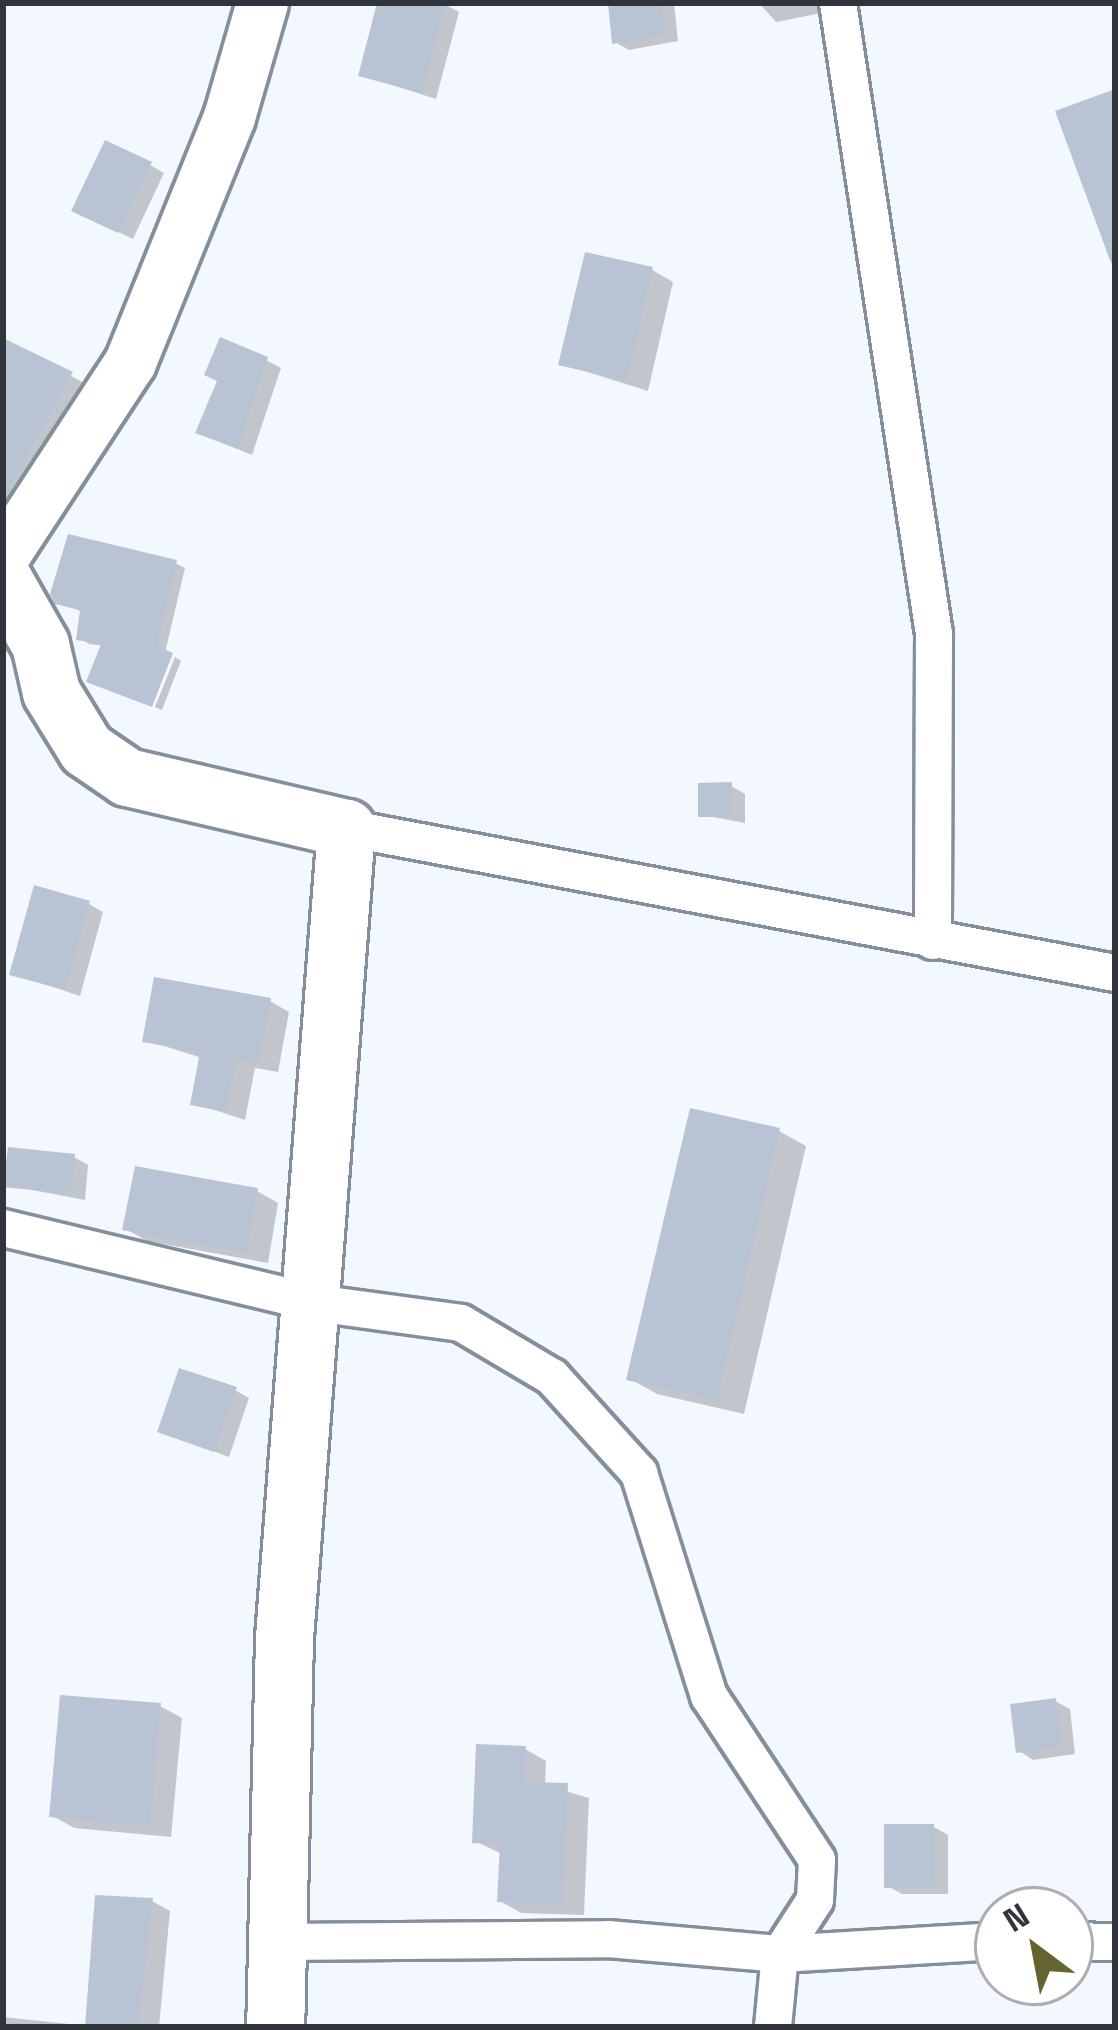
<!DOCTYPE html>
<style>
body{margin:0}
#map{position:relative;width:1118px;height:2030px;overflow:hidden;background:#f3f8ff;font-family:"Space Grotesk",sans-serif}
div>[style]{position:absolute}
.shadow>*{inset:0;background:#0003}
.building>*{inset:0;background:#b8c4d4}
.roads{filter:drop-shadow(3px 0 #848f9d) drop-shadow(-3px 0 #848f9d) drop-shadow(0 3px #848f9d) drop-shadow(0 -3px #848f9d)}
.street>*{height:36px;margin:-18px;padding:0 18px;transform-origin:18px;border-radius:18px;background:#fff}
.secondary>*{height:51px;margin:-25.5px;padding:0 25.5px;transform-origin:25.5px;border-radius:25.5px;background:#fff}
.primary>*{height:57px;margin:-28.5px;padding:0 28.5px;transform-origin:28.5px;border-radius:28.5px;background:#fff}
span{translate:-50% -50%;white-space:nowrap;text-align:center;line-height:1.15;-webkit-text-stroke:10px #fff;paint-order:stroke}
.frame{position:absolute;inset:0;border:6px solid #31353b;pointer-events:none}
.north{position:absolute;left:974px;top:1886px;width:120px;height:120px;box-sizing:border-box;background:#fff;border:3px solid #adaeb1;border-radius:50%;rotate:328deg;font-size:33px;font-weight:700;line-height:48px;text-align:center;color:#31353b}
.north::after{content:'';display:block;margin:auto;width:42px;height:54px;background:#65632f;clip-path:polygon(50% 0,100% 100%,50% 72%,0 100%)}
</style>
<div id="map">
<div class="shadow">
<i style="clip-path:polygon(381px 3px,442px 3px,459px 12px,436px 99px,361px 75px)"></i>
<i style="clip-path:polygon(611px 3px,674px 3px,678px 41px,629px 50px,615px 42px)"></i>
<i style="clip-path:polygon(759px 3px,820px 3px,822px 13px,776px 22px)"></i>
<i style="clip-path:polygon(150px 165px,164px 173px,133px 239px,89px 218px)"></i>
<i style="clip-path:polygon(652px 270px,673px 282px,648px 391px,562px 364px)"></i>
<i style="clip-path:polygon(3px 341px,92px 387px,3px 511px)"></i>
<i style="clip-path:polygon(266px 360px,281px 368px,252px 455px,213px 439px)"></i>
<i style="clip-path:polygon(175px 563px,185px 568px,165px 653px,89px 644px,80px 638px,83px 612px,57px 602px)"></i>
<i style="clip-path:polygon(175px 657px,181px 661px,162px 710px,155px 707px)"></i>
<i style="clip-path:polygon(731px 786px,745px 794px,745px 823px,701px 815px)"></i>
<i style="clip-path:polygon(89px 904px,103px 912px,80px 996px,12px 973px)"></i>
<i style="clip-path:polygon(270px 1001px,289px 1012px,278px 1072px,255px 1068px,245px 1120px,193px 1103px,202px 1058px,145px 1040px)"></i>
<i style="clip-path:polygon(779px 1131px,806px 1146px,744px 1414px,657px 1394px,630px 1379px)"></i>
<i style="clip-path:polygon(74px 1157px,88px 1165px,85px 1200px,6px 1185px)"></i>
<i style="clip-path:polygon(257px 1191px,278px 1203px,268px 1263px,147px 1241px,126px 1229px)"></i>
<i style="clip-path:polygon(235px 1390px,249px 1398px,229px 1457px,160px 1431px)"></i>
<i style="clip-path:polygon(1055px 1701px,1070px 1709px,1075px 1754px,1033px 1760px,1019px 1751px)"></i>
<i style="clip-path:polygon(160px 1706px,182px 1718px,171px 1837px,74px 1828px,53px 1816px)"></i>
<i style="clip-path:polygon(525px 1749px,546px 1761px,545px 1785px,589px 1798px,584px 1915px,521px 1913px,500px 1901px,502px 1854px,475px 1841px)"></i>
<i style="clip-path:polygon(934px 1827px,948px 1835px,948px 1894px,902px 1894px,887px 1886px)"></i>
<i style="clip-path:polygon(152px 1901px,170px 1911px,159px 2027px,3px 2027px,3px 2017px,88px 2026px)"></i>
</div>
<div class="building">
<i style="clip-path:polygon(377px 3px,445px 3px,422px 93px,358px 76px)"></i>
<i style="clip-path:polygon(608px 3px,662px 3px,665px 34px,612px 44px)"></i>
<i style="clip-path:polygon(1115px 89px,1115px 262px,1111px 263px,1055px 111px)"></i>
<i style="clip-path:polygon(105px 140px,152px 162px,118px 233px,71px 211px)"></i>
<i style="clip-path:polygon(585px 252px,653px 267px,627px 381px,558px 365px)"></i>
<i style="clip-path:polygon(220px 337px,268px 357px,238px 449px,195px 433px,217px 381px,204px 375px)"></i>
<i style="clip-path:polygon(3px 338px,73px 372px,3px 501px)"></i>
<i style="clip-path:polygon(68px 534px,177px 560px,157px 646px,173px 653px,152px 707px,86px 682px,101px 644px,76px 640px,80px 610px,55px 604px,50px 594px)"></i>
<i style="clip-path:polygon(732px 782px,731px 817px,698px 817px,698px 783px)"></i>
<i style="clip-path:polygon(34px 885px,90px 901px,65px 990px,9px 975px)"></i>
<i style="clip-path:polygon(154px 977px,271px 998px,258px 1063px,236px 1059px,226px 1112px,190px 1105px,200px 1052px,142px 1042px)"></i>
<i style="clip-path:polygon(690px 1108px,780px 1128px,717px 1400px,626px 1380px)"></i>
<i style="clip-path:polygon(8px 1147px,75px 1154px,71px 1194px,3px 1187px)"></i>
<i style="clip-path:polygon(135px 1166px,258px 1188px,247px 1253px,122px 1230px)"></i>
<i style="clip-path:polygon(179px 1368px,237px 1387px,214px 1452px,157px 1432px)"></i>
<i style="clip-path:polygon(60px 1695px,161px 1703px,150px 1826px,49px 1817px)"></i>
<i style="clip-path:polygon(1056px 1698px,1062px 1747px,1016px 1753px,1010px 1704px)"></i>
<i style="clip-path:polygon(476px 1744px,526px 1746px,524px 1782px,568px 1783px,563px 1905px,497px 1902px,500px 1844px,472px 1843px)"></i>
<i style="clip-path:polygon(884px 1824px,934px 1824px,935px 1887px,884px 1888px)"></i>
<i style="clip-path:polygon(95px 1895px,153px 1898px,138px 2027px,85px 2027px)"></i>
</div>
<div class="roads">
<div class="street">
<i style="left:838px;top:3px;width:638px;rotate:81.35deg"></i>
<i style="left:934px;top:634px;width:307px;rotate:90.2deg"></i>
<i style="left:346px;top:828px;width:783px;rotate:10.68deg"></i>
<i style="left:3px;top:1228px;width:321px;rotate:13.5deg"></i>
<i style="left:315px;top:1303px;width:147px;rotate:7.8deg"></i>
<i style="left:461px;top:1323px;width:106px;rotate:30.7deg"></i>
<i style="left:552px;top:1377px;width:130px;rotate:47.8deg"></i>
<i style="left:639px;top:1473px;width:234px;rotate:72.6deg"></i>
<i style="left:709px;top:1696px;width:196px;rotate:56.6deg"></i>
<i style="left:817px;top:1860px;width:40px;rotate:92.9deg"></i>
<i style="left:815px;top:1900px;width:64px;rotate:122.9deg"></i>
<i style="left:780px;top:1954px;width:73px;rotate:95.5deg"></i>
<i style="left:1070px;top:1941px;width:45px;rotate:1.3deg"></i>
<i style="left:281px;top:1942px;width:327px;rotate:-0.5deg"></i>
<i style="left:608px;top:1939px;width:173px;rotate:5deg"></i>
<i style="left:780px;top:1954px;width:218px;rotate:-3.4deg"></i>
</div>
<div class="secondary">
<i style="left:3px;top:556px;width:232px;rotate:-56.8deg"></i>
<i style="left:130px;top:362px;width:264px;rotate:-68deg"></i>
<i style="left:229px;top:117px;width:119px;rotate:-73.9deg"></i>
</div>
<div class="primary">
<i style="left:3px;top:579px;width:75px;rotate:60.4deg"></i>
<i style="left:40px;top:644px;width:49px;rotate:77.1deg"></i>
<i style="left:51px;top:692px;width:67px;rotate:58.4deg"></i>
<i style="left:86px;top:749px;width:50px;rotate:34.3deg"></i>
<i style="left:127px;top:777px;width:225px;rotate:13.1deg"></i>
<i style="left:346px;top:828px;width:812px;rotate:94.38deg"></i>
<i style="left:284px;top:1638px;width:389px;rotate:91.3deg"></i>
</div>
</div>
<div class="frame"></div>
<div class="north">N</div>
</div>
